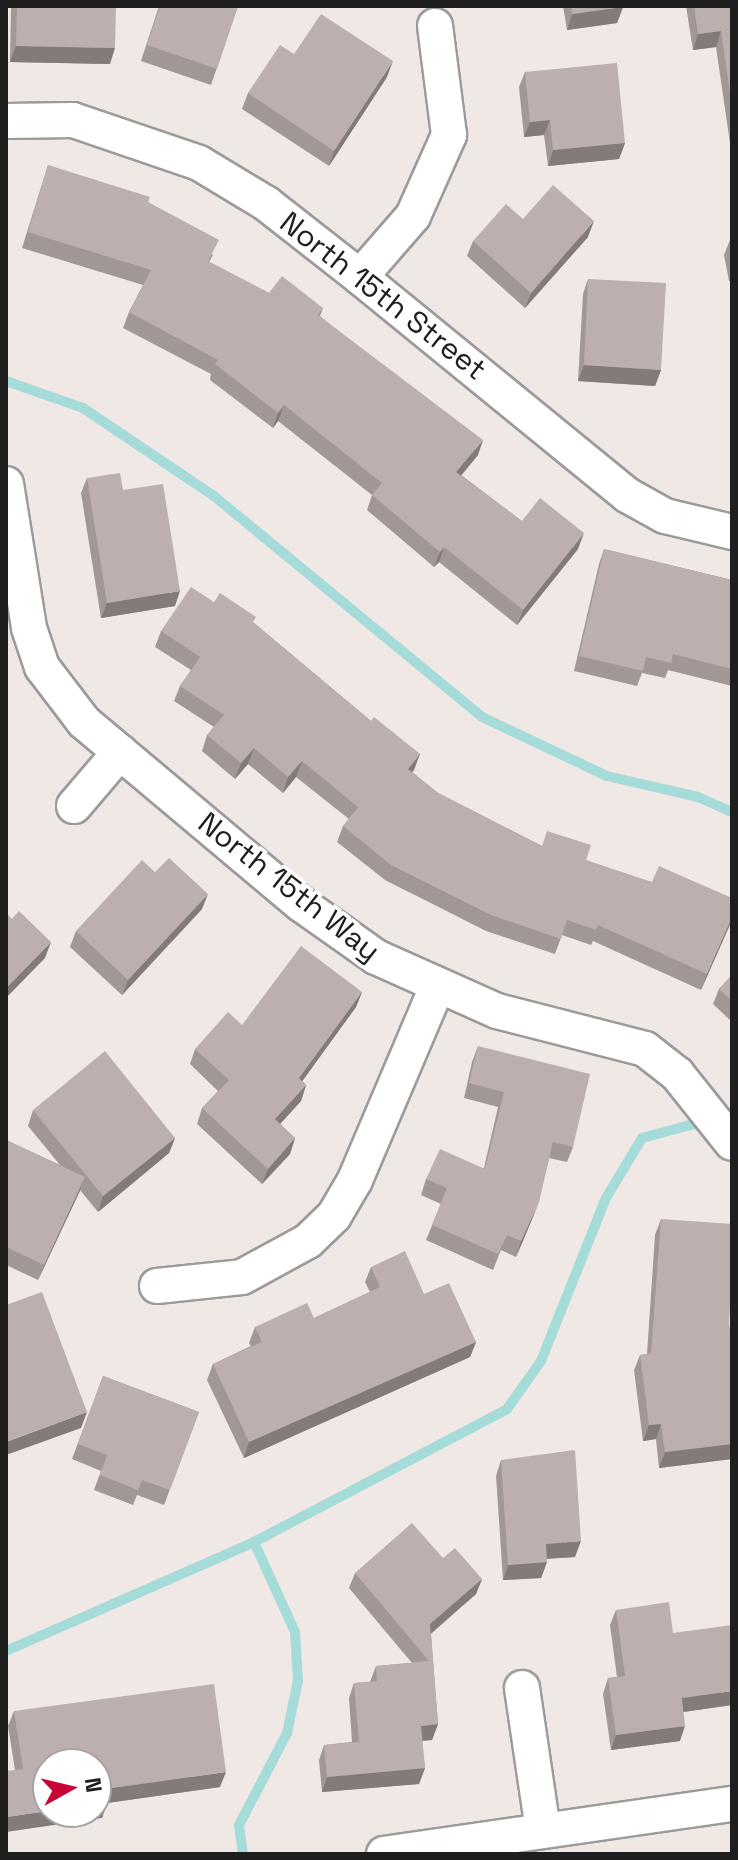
<!DOCTYPE html>
<style>
body{margin:0}
#map{position:relative;width:738px;height:1860px;overflow:hidden;background:#efe8e4;font-family:"Space Grotesk",sans-serif}
div>[style]{position:absolute}
.stream>*{height:10px;margin:-5px;padding:0 5px;transform-origin:5px;border-radius:5px;background:#a5dcda}
.roads{filter:drop-shadow(2px 0 #9b9b9b) drop-shadow(-2px 0 #9b9b9b) drop-shadow(0 2px #9b9b9b) drop-shadow(0 -2px #9b9b9b)}
.minor>*{height:34px;margin:-17px;padding:0 17px;transform-origin:17px;border-radius:17px;background:#fff}
.wall>*{inset:0;background:#a19795}
.shaded-wall>*{inset:0;background:#837b79}
.building>*{inset:0;background:#bbb0ad}
span{translate:-50% -50%;white-space:nowrap;text-align:center;line-height:1.15;-webkit-text-stroke:7px #fff;paint-order:stroke}
.street-label{font-size:30px;color:#1e1e1e}
.frame{position:absolute;inset:0;border:8px solid #1e1e1e;pointer-events:none}
.north{position:absolute;left:32px;top:1748px;width:80px;height:80px;box-sizing:border-box;background:#fff;border:2px solid #a5a5a5;border-radius:50%;rotate:82deg;font-size:22px;font-weight:700;line-height:32px;text-align:center;color:#1e1e1e}
.north::after{content:'';display:block;margin:auto;width:28px;height:36px;background:#c80435;clip-path:polygon(50% 0,100% 100%,50% 72%,0 100%)}
</style>
<div id="map">
<div class="stream">
<i style="left:6px;top:381px;width:82px;rotate:19.3deg"></i>
<i style="left:83px;top:408px;width:158px;rotate:33.9deg"></i>
<i style="left:214px;top:496px;width:347px;rotate:39.5deg"></i>
<i style="left:482px;top:717px;width:138px;rotate:25.3deg"></i>
<i style="left:607px;top:776px;width:93px;rotate:13deg"></i>
<i style="left:698px;top:797px;width:37px;rotate:24deg"></i>
<i style="left:6px;top:1651px;width:271px;rotate:-23.7deg"></i>
<i style="left:254px;top:1542px;width:286px;rotate:-27.7deg"></i>
<i style="left:507px;top:1409px;width:59px;rotate:-54.7deg"></i>
<i style="left:541px;top:1361px;width:175px;rotate:-68.3deg"></i>
<i style="left:606px;top:1198px;width:70px;rotate:-59deg"></i>
<i style="left:642px;top:1138px;width:65px;rotate:-15.1deg"></i>
<i style="left:243px;top:1854px;width:29px;rotate:-98deg"></i>
<i style="left:239px;top:1825px;width:104px;rotate:-62.4deg"></i>
<i style="left:287px;top:1733px;width:53px;rotate:-78.1deg"></i>
<i style="left:298px;top:1681px;width:49px;rotate:-93.5deg"></i>
<i style="left:295px;top:1632px;width:99px;rotate:-114.5deg"></i>
</div>
<div class="roads">
<div class="minor">
<i style="left:6px;top:121px;width:67px;rotate:-0.9deg"></i>
<i style="left:73px;top:120px;width:133px;rotate:18.8deg"></i>
<i style="left:199px;top:163px;width:79px;rotate:31.1deg"></i>
<i style="left:267px;top:204px;width:118px;rotate:38.1deg"></i>
<i style="left:360px;top:277px;width:345px;rotate:39.2deg"></i>
<i style="left:627px;top:495px;width:43px;rotate:28.9deg"></i>
<i style="left:665px;top:516px;width:69px;rotate:13.4deg"></i>
<i style="left:360px;top:277px;width:81px;rotate:-49deg"></i>
<i style="left:413px;top:216px;width:89px;rotate:-66deg"></i>
<i style="left:449px;top:135px;width:110px;rotate:-97.3deg"></i>
<i style="left:6px;top:484px;width:146px;rotate:80.9deg"></i>
<i style="left:29px;top:628px;width:41px;rotate:71.6deg"></i>
<i style="left:42px;top:667px;width:69px;rotate:52.6deg"></i>
<i style="left:84px;top:722px;width:283px;rotate:40deg"></i>
<i style="left:301px;top:904px;width:92px;rotate:35.2deg"></i>
<i style="left:376px;top:957px;width:133px;rotate:24.1deg"></i>
<i style="left:497px;top:1011px;width:153px;rotate:14.4deg"></i>
<i style="left:645px;top:1049px;width:41px;rotate:38deg"></i>
<i style="left:677px;top:1074px;width:88px;rotate:51.4deg"></i>
<i style="left:74px;top:806px;width:71px;rotate:-49.6deg"></i>
<i style="left:157px;top:1286px;width:85px;rotate:-6deg"></i>
<i style="left:242px;top:1277px;width:75px;rotate:-28.6deg"></i>
<i style="left:308px;top:1241px;width:36px;rotate:-44deg"></i>
<i style="left:334px;top:1216px;width:42px;rotate:-59.7deg"></i>
<i style="left:355px;top:1180px;width:210px;rotate:-67deg"></i>
<i style="left:522px;top:1688px;width:144px;rotate:81.6deg"></i>
<i style="left:384px;top:1854px;width:352px;rotate:-8.2deg"></i>
</div>
</div>
<div class="wall">
<i style="clip-path:polygon(11px 6px,116px 6px,110px 64px,10px 62px)"></i>
<i style="clip-path:polygon(159px 6px,238px 6px,211px 85px,141px 61px)"></i>
<i style="clip-path:polygon(563px 6px,623px 6px,623px 7px,617px 23px,567px 30px)"></i>
<i style="clip-path:polygon(686px 6px,732px 6px,732px 157px,716px 47px,693px 50px)"></i>
<i style="clip-path:polygon(294px 54px,387px 77px,329px 166px,242px 109px,248px 93px)"></i>
<i style="clip-path:polygon(525px 72px,625px 143px,619px 159px,548px 166px,544px 135px,524px 137px,519px 87px)"></i>
<i style="clip-path:polygon(48px 165px,148px 202px,213px 255px,209px 262px,269px 293px,323px 308px,320px 316px,478px 455px,461px 475px,522px 521px,578px 549px,517px 625px,439px 562px,434px 567px,367px 510px,372px 495px,278px 421px,273px 428px,210px 380px,211px 374px,123px 328px,129px 312px,143px 285px,22px 248px)"></i>
<i style="clip-path:polygon(523px 219px,588px 237px,525px 308px,467px 256px,473px 241px)"></i>
<i style="clip-path:polygon(732px 239px,732px 281px,729px 281px,724px 255px,730px 240px)"></i>
<i style="clip-path:polygon(588px 279px,661px 370px,655px 386px,578px 381px,583px 294px)"></i>
<i style="clip-path:polygon(87px 478px,123px 490px,175px 606px,101px 618px,81px 493px)"></i>
<i style="clip-path:polygon(604px 549px,732px 580px,732px 686px,668px 670px,665px 678px,642px 673px,637px 686px,574px 671px,599px 564px)"></i>
<i style="clip-path:polygon(214px 602px,254px 623px,371px 721px,420px 754px,412px 772px,438px 793px,542px 846px,586px 860px,732px 920px,701px 990px,593px 941px,591px 945px,562px 935px,555px 954px,486px 931px,385px 880px,337px 842px,343px 826px,349px 819px,296px 777px,283px 793px,248px 764px,235px 779px,202px 751px,207px 735px,214px 727px,174px 701px,180px 686px,191px 670px,155px 647px,161px 631px)"></i>
<i style="clip-path:polygon(155px 872px,202px 909px,122px 995px,70px 947px,76px 931px)"></i>
<i style="clip-path:polygon(732px 975px,732px 1022px,713px 1004px,719px 989px)"></i>
<i style="clip-path:polygon(362px 992px,356px 1007px,302px 1081px,306px 1085px,301px 1101px,280px 1124px,295px 1138px,290px 1154px,262px 1184px,197px 1124px,202px 1108px,218px 1091px,190px 1064px,195px 1049px)"></i>
<i style="clip-path:polygon(478px 1046px,573px 1147px,567px 1162px,549px 1158px,533px 1217px,516px 1257px,501px 1250px,493px 1270px,426px 1240px,441px 1204px,421px 1195px,426px 1179px,484px 1168px,498px 1107px,464px 1098px,472px 1062px)"></i>
<i style="clip-path:polygon(33px 1110px,175px 1138px,169px 1153px,98px 1212px,80px 1190px,38px 1280px,6px 1265px,6px 1140px,60px 1165px,28px 1126px)"></i>
<i style="clip-path:polygon(661px 1219px,729px 1324px,732px 1351px,732px 1459px,659px 1468px,656px 1439px,643px 1441px,634px 1370px,640px 1355px,647px 1354px,655px 1235px)"></i>
<i style="clip-path:polygon(371px 1267px,424px 1294px,476px 1342px,470px 1357px,244px 1458px,207px 1380px,213px 1364px,251px 1346px,249px 1343px,255px 1327px,314px 1318px,370px 1292px,365px 1282px)"></i>
<i style="clip-path:polygon(103px 1376px,199px 1412px,164px 1505px,137px 1495px,133px 1505px,94px 1490px,101px 1471px,72px 1459px)"></i>
<i style="clip-path:polygon(501px 1460px,575px 1557px,546px 1559px,547px 1562px,541px 1578px,503px 1580px,496px 1476px)"></i>
<i style="clip-path:polygon(443px 1558px,482px 1579px,476px 1594px,431px 1634px,438px 1724px,432px 1740px,422px 1741px,425px 1768px,419px 1784px,322px 1792px,319px 1760px,324px 1745px,352px 1742px,349px 1698px,354px 1683px,370px 1682px,376px 1666px,412px 1663px,349px 1588px,355px 1573px)"></i>
<i style="clip-path:polygon(616px 1610px,673px 1633px,732px 1705px,683px 1712px,680px 1741px,611px 1750px,603px 1694px,608px 1678px,617px 1677px,610px 1625px)"></i>
<i style="clip-path:polygon(14px 1711px,220px 1787px,107px 1803px,102px 1818px,15px 1770px,8px 1726px)"></i>
</div>
<div class="shaded-wall">
<i style="clip-path:polygon(623px 7px,617px 23px,567px 30px,572px 14px)"></i>
<i style="clip-path:polygon(721px 31px,716px 47px,693px 50px,698px 34px)"></i>
<i style="clip-path:polygon(16px 46px,115px 48px,110px 64px,10px 62px)"></i>
<i style="clip-path:polygon(393px 61px,387px 77px,329px 166px,334px 151px)"></i>
<i style="clip-path:polygon(550px 120px,544px 135px,524px 137px,530px 122px)"></i>
<i style="clip-path:polygon(625px 143px,619px 159px,548px 166px,553px 150px)"></i>
<i style="clip-path:polygon(594px 221px,588px 237px,525px 308px,531px 293px)"></i>
<i style="clip-path:polygon(584px 365px,661px 370px,655px 386px,578px 381px)"></i>
<i style="clip-path:polygon(284px 405px,278px 421px,273px 428px,278px 413px)"></i>
<i style="clip-path:polygon(483px 440px,478px 455px,451px 488px,456px 472px)"></i>
<i style="clip-path:polygon(584px 533px,578px 549px,517px 625px,523px 610px)"></i>
<i style="clip-path:polygon(444px 547px,439px 562px,434px 567px,440px 552px)"></i>
<i style="clip-path:polygon(180px 591px,175px 606px,101px 618px,107px 603px)"></i>
<i style="clip-path:polygon(254px 748px,248px 764px,235px 779px,241px 763px)"></i>
<i style="clip-path:polygon(420px 754px,414px 770px,403px 784px,408px 769px)"></i>
<i style="clip-path:polygon(302px 761px,296px 777px,283px 793px,288px 777px)"></i>
<i style="clip-path:polygon(208px 894px,202px 909px,122px 995px,128px 980px)"></i>
<i style="clip-path:polygon(732px 917px,732px 920px,701px 990px,707px 974px)"></i>
<i style="clip-path:polygon(51px 942px,45px 958px,6px 998px,6px 988px)"></i>
<i style="clip-path:polygon(362px 992px,356px 1007px,293px 1094px,299px 1078px)"></i>
<i style="clip-path:polygon(306px 1085px,301px 1101px,270px 1135px,275px 1119px)"></i>
<i style="clip-path:polygon(175px 1138px,169px 1153px,98px 1212px,103px 1196px)"></i>
<i style="clip-path:polygon(295px 1138px,290px 1154px,262px 1184px,268px 1169px)"></i>
<i style="clip-path:polygon(85px 1177px,79px 1193px,38px 1280px,44px 1265px)"></i>
<i style="clip-path:polygon(539px 1202px,533px 1217px,516px 1257px,521px 1241px)"></i>
<i style="clip-path:polygon(476px 1342px,470px 1357px,244px 1458px,249px 1442px)"></i>
<i style="clip-path:polygon(87px 1412px,81px 1428px,6px 1455px,6px 1442px)"></i>
<i style="clip-path:polygon(661px 1424px,656px 1439px,643px 1441px,649px 1425px)"></i>
<i style="clip-path:polygon(732px 1444px,732px 1459px,659px 1468px,665px 1452px)"></i>
<i style="clip-path:polygon(581px 1541px,575px 1557px,540px 1559px,546px 1544px)"></i>
<i style="clip-path:polygon(547px 1562px,541px 1578px,503px 1580px,508px 1565px)"></i>
<i style="clip-path:polygon(482px 1579px,476px 1594px,424px 1639px,430px 1624px)"></i>
<i style="clip-path:polygon(732px 1691px,732px 1705px,676px 1713px,682px 1698px)"></i>
<i style="clip-path:polygon(438px 1724px,432px 1740px,416px 1741px,421px 1726px)"></i>
<i style="clip-path:polygon(685px 1726px,680px 1741px,611px 1750px,616px 1735px)"></i>
<i style="clip-path:polygon(425px 1768px,419px 1784px,322px 1792px,327px 1777px)"></i>
<i style="clip-path:polygon(226px 1772px,220px 1787px,107px 1803px,102px 1818px,6px 1832px,6px 1817px,48px 1811px,96px 1812px,96px 1804px,105px 1789px)"></i>
</div>
<div class="building">
<i style="clip-path:polygon(17px 6px,116px 6px,115px 48px,16px 46px)"></i>
<i style="clip-path:polygon(160px 6px,238px 6px,217px 69px,147px 45px)"></i>
<i style="clip-path:polygon(571px 6px,623px 6px,623px 7px,572px 14px)"></i>
<i style="clip-path:polygon(694px 6px,732px 6px,732px 106px,721px 31px,698px 34px)"></i>
<i style="clip-path:polygon(321px 14px,393px 61px,334px 151px,248px 93px,280px 45px,294px 54px)"></i>
<i style="clip-path:polygon(617px 63px,625px 143px,553px 150px,550px 120px,530px 122px,525px 72px)"></i>
<i style="clip-path:polygon(48px 165px,150px 197px,148px 202px,219px 240px,208px 261px,269px 293px,282px 276px,323px 308px,318px 315px,483px 440px,456px 472px,522px 521px,540px 498px,584px 533px,523px 610px,444px 547px,440px 552px,372px 495px,382px 483px,284px 405px,278px 413px,215px 364px,218px 360px,129px 312px,151px 270px,28px 232px)"></i>
<i style="clip-path:polygon(553px 185px,594px 221px,531px 293px,473px 241px,506px 204px,523px 219px)"></i>
<i style="clip-path:polygon(588px 279px,666px 283px,661px 370px,584px 365px)"></i>
<i style="clip-path:polygon(120px 473px,123px 490px,163px 484px,180px 591px,107px 603px,87px 478px)"></i>
<i style="clip-path:polygon(604px 549px,732px 580px,732px 669px,673px 654px,671px 663px,646px 657px,643px 671px,579px 656px)"></i>
<i style="clip-path:polygon(191px 587px,214px 602px,220px 593px,256px 617px,253px 622px,371px 721px,374px 717px,420px 754px,408px 769px,438px 793px,542px 846px,547px 831px,591px 845px,586px 860px,652px 882px,659px 866px,732px 898px,732px 917px,707px 974px,598px 925px,596px 930px,567px 920px,561px 939px,491px 915px,391px 865px,343px 826px,358px 807px,302px 761px,288px 777px,254px 748px,241px 763px,207px 735px,224px 715px,180px 686px,200px 657px,161px 631px)"></i>
<i style="clip-path:polygon(169px 858px,208px 894px,128px 980px,76px 931px,142px 860px,155px 872px)"></i>
<i style="clip-path:polygon(19px 911px,51px 942px,6px 988px,6px 913px,12px 919px)"></i>
<i style="clip-path:polygon(301px 946px,362px 992px,299px 1078px,306px 1085px,275px 1119px,295px 1138px,268px 1169px,202px 1108px,229px 1080px,195px 1049px,228px 1012px,242px 1025px)"></i>
<i style="clip-path:polygon(732px 975px,732px 1001px,719px 989px)"></i>
<i style="clip-path:polygon(478px 1046px,590px 1074px,573px 1147px,553px 1142px,539px 1202px,521px 1241px,507px 1235px,498px 1254px,432px 1225px,447px 1188px,426px 1179px,440px 1149px,485px 1169px,504px 1092px,469px 1083px)"></i>
<i style="clip-path:polygon(105px 1051px,175px 1138px,103px 1196px,33px 1110px)"></i>
<i style="clip-path:polygon(6px 1140px,85px 1177px,44px 1265px,6px 1247px)"></i>
<i style="clip-path:polygon(661px 1219px,732px 1224px,732px 1277px,729px 1324px,732px 1351px,732px 1444px,665px 1452px,661px 1424px,649px 1425px,640px 1355px,651px 1353px)"></i>
<i style="clip-path:polygon(405px 1251px,424px 1294px,449px 1283px,476px 1342px,249px 1442px,213px 1364px,262px 1342px,255px 1327px,307px 1303px,314px 1318px,380px 1287px,371px 1267px)"></i>
<i style="clip-path:polygon(42px 1292px,87px 1412px,6px 1442px,6px 1305px)"></i>
<i style="clip-path:polygon(103px 1376px,199px 1412px,170px 1490px,142px 1480px,138px 1490px,100px 1475px,107px 1455px,78px 1444px)"></i>
<i style="clip-path:polygon(575px 1450px,581px 1541px,546px 1544px,547px 1562px,508px 1565px,501px 1460px)"></i>
<i style="clip-path:polygon(412px 1523px,443px 1558px,455px 1548px,482px 1579px,430px 1624px,438px 1724px,421px 1726px,425px 1768px,327px 1777px,324px 1745px,359px 1742px,354px 1683px,377px 1681px,376px 1666px,429px 1661px,355px 1573px)"></i>
<i style="clip-path:polygon(669px 1602px,673px 1633px,732px 1625px,732px 1691px,682px 1698px,685px 1726px,616px 1735px,608px 1678px,625px 1676px,616px 1610px)"></i>
<i style="clip-path:polygon(214px 1684px,226px 1772px,105px 1789px,107px 1802px,96px 1804px,96px 1764px,48px 1764px,48px 1811px,6px 1817px,6px 1771px,23px 1769px,14px 1711px)"></i>
</div>
<div class="street-label">
<span style="left:383px;top:296px;rotate:38deg">North 15th Street</span>
<span style="left:289px;top:887px;rotate:38deg">North 15th Way</span>
</div>
<div class="frame"></div>
<div class="north">N</div>
</div>
